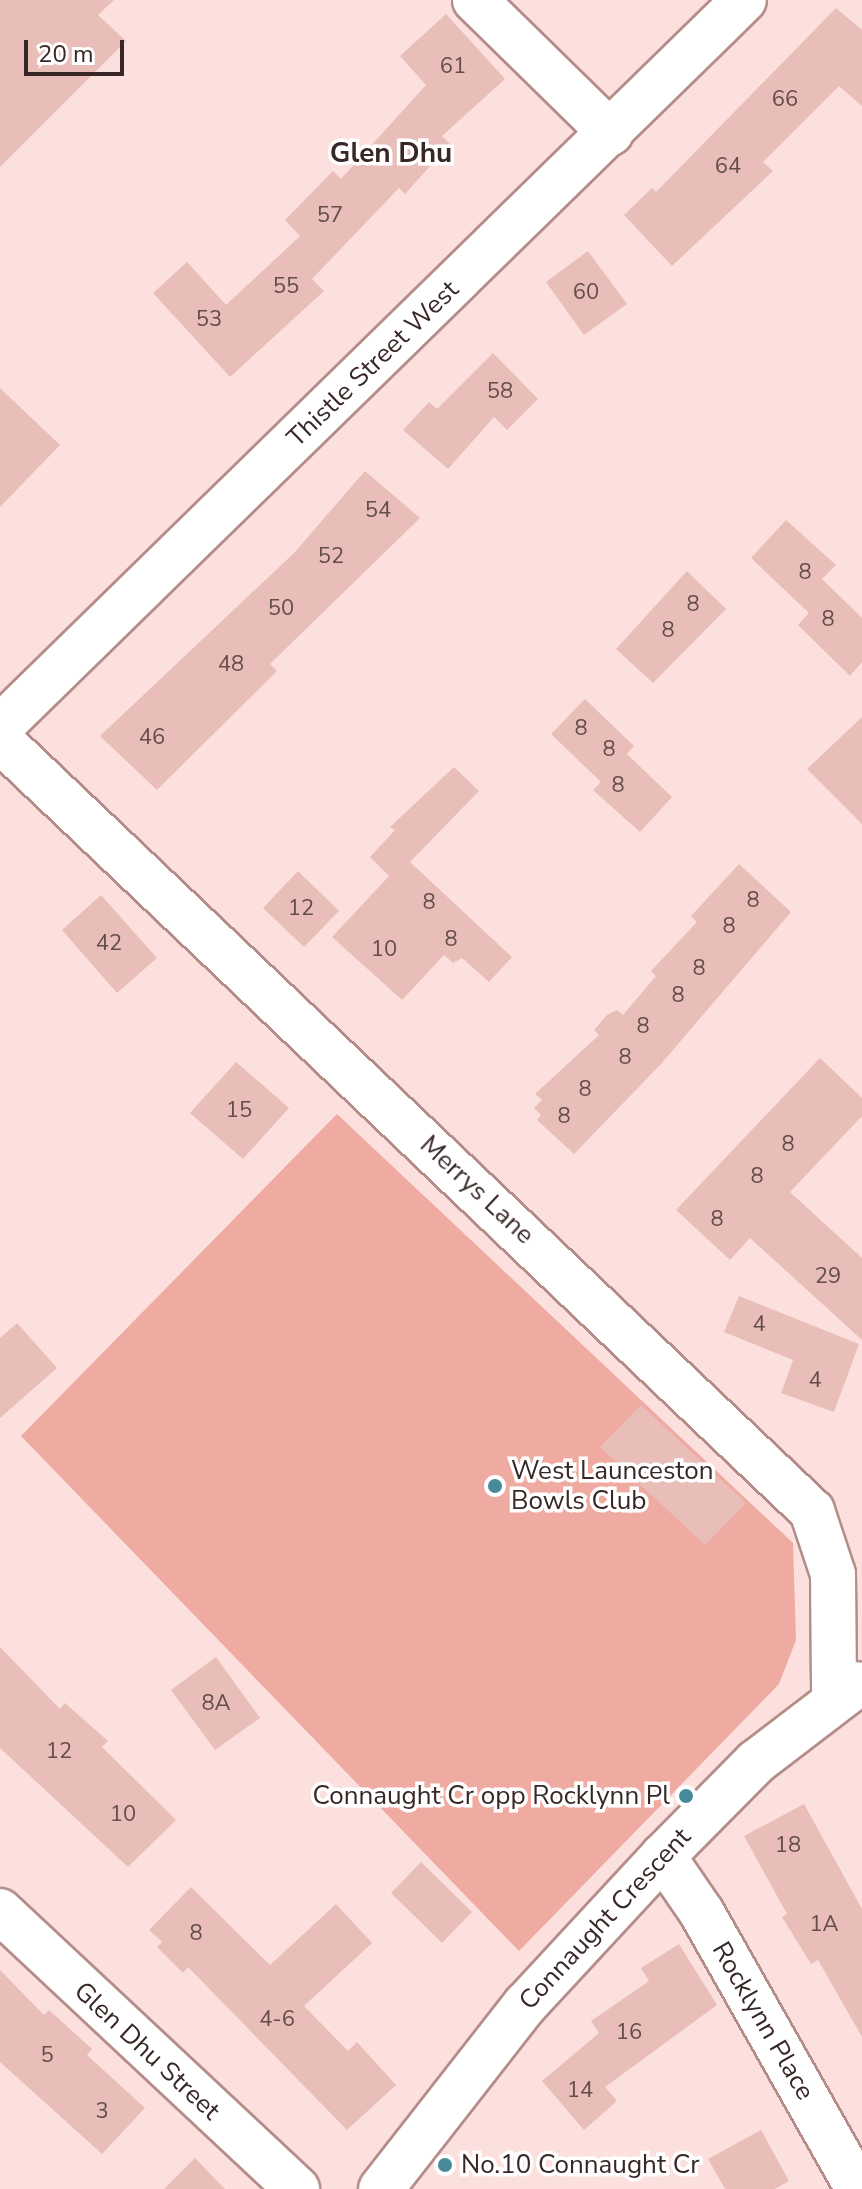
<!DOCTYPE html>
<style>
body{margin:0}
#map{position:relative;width:862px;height:2189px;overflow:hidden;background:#fbe0dd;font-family:"Nunito Sans",sans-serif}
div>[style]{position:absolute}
.green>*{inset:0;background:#efaaa2}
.building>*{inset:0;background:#e9beb9}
.roads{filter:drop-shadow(2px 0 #b48c88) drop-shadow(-2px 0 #b48c88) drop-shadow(0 2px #b48c88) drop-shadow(0 -2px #b48c88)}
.minor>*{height:44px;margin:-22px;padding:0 22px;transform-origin:22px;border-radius:22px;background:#fff}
.dots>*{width:22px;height:22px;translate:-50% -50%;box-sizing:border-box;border:4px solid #fff;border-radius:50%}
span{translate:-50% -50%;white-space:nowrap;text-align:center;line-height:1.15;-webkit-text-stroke:7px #fff;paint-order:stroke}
.number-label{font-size:22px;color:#644d4b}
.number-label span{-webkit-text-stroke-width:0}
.street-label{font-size:26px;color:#382726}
.poi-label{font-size:26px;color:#382726}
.left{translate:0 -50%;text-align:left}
.right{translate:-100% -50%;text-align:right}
.neighbourhood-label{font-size:28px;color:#382726;font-weight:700}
.scale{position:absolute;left:24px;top:40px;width:100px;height:36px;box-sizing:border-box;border:4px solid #382726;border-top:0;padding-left:10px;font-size:24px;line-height:28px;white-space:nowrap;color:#382726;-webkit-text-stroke:6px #fff;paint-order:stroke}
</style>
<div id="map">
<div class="green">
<i style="clip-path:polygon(337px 1114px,793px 1543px,796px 1640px,779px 1684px,519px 1951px,21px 1436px)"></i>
</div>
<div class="building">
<i style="clip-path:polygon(0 0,114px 0,98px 15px,126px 41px,0 167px)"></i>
<i style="clip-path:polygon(836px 8px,862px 30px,862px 106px,839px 86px,763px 162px,773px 171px,672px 266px,624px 215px,652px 188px,656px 192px)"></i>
<i style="clip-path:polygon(446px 14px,505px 79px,442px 136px,450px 144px,405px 194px,399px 188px,312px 279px,324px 291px,230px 377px,153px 293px,187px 262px,226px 305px,300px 236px,285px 220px,333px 171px,341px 179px,426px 85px,400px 56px)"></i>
<i style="clip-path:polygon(588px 251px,627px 304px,584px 335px,546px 282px)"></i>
<i style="clip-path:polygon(493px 353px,538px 399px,507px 430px,494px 417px,448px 469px,403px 430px,429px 402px,437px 409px)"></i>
<i style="clip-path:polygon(0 388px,60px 445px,0 507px)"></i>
<i style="clip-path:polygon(365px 471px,420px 518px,270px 664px,277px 671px,157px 790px,100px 736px,294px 553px)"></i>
<i style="clip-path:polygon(786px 520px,836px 565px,822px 579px,862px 618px,862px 662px,850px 676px,798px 625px,809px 613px,751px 558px)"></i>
<i style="clip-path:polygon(687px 571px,726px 609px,653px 683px,616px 649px)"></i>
<i style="clip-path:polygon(585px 699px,634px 746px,627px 754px,672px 797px,640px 832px,593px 790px,601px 782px,551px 734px)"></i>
<i style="clip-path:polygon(862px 717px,862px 824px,807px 769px)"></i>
<i style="clip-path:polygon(454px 767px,479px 791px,410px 862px,512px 957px,489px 982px,462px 958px,453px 963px,444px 955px,402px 1000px,332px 937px,389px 876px,370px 857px,395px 830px,390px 827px)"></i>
<i style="clip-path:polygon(739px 864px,791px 912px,661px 1064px,574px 1154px,537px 1120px,541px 1115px,534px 1108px,542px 1100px,535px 1094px,599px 1035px,594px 1030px,607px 1015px,617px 1010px,623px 1015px,656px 976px,651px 971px,697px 922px,691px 916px)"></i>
<i style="clip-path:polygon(298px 871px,339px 911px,304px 947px,263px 908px)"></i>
<i style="clip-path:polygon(101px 895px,157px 958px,117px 993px,62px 930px)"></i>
<i style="clip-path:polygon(820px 1058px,862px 1098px,862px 1116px,790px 1192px,862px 1258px,862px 1340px,750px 1238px,730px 1260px,676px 1210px)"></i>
<i style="clip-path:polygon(236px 1062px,289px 1108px,243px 1159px,190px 1113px)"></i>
<i style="clip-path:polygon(739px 1296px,859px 1344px,834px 1412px,781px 1393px,793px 1360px,724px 1332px)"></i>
<i style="clip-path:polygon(17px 1323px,57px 1368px,0 1418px,0 1338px)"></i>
<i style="clip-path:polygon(641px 1405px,746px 1503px,705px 1545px,600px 1447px)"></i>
<i style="clip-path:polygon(0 1647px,60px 1709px,65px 1703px,108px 1741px,102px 1747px,176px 1820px,128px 1867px,0 1748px)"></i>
<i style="clip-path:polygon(216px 1657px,260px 1718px,215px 1750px,171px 1690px)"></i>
<i style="clip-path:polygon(804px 1804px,862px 1909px,862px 2037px,818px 1960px,811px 1964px,782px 1917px,787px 1914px,744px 1836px)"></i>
<i style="clip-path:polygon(421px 1862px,472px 1912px,442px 1943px,391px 1893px)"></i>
<i style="clip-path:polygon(191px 1887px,270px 1965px,336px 1904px,372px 1943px,304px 2006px,348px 2051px,357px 2042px,396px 2085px,347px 2130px,188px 1967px,183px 1973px,157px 1947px,162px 1942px,149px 1930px)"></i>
<i style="clip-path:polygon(679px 1944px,717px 2005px,605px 2087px,617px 2101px,584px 2130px,542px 2081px,599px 2033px,591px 2021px,649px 1981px,641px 1968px)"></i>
<i style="clip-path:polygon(0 1970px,44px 2015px,49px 2010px,92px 2049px,87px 2055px,145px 2108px,102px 2154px,0 2062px)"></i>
<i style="clip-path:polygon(761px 2130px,789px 2181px,775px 2189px,725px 2189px,708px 2159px)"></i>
<i style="clip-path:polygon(195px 2158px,225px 2189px,164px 2189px)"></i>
</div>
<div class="roads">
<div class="minor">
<i style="left:475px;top:0;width:190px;rotate:44.4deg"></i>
<i style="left:0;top:727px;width:1040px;rotate:-44.34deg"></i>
<i style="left:0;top:740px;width:1120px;rotate:43.52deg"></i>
<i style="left:812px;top:1511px;width:66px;rotate:71.6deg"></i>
<i style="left:833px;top:1574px;width:125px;rotate:89.5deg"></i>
<i style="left:663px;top:1856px;width:69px;rotate:55.6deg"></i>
<i style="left:702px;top:1913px;width:317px;rotate:60.5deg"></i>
<i style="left:0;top:1911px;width:407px;rotate:43.1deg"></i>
<i style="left:381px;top:2189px;width:234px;rotate:-52deg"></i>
<i style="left:525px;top:2005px;width:203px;rotate:-47.2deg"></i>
<i style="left:663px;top:1856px;width:132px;rotate:-45.3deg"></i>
<i style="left:756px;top:1762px;width:128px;rotate:-37.4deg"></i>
</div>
</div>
<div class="dots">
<i style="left:495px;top:1486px;background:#478a9a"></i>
<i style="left:686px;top:1796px;background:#478a9a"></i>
<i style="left:445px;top:2165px;background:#478a9a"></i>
</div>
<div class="number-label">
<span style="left:453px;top:67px">61</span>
<span style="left:785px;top:100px">66</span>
<span style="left:728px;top:167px">64</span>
<span style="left:330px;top:216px">57</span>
<span style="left:286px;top:287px">55</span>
<span style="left:586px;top:293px">60</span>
<span style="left:209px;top:320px">53</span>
<span style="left:500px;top:392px">58</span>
<span style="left:378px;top:511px">54</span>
<span style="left:331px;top:557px">52</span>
<span style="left:805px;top:573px">8</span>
<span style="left:693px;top:605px">8</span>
<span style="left:281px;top:609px">50</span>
<span style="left:828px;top:620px">8</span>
<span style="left:668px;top:631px">8</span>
<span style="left:231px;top:665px">48</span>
<span style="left:581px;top:729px">8</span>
<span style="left:152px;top:738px">46</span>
<span style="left:609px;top:750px">8</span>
<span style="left:618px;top:786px">8</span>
<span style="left:753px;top:901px">8</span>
<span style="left:429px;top:903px">8</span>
<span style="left:301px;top:909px">12</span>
<span style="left:729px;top:927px">8</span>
<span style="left:451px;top:940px">8</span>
<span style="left:109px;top:944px">42</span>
<span style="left:384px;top:950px">10</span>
<span style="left:699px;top:969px">8</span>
<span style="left:678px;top:996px">8</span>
<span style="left:643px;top:1027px">8</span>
<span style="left:625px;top:1058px">8</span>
<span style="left:585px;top:1090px">8</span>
<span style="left:239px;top:1111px">15</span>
<span style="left:564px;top:1117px">8</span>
<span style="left:788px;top:1145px">8</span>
<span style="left:757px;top:1177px">8</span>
<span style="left:717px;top:1220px">8</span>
<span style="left:828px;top:1277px">29</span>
<span style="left:759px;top:1325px">4</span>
<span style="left:815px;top:1381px">4</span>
<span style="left:216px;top:1704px">8A</span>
<span style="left:59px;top:1752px">12</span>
<span style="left:123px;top:1815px">10</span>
<span style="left:788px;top:1846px">18</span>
<span style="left:824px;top:1925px">1A</span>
<span style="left:196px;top:1934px">8</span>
<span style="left:277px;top:2020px">4-6</span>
<span style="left:629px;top:2033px">16</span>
<span style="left:47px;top:2056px">5</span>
<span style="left:580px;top:2091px">14</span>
<span style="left:102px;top:2112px">3</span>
</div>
<div class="street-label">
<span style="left:373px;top:364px;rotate:-44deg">Thistle Street West</span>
<span style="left:477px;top:1190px;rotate:43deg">Merrys Lane</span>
<span style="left:605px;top:1919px;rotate:-47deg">Connaught Crescent</span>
<span style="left:763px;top:2021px;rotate:60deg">Rocklynn Place</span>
<span style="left:147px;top:2051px;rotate:43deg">Glen Dhu Street</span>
</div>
<div class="poi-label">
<span class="left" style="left:511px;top:1486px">West Launceston<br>Bowls Club</span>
<span class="right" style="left:670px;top:1796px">Connaught Cr opp Rocklynn Pl</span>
<span class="left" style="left:461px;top:2165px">No.10 Connaught Cr</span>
</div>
<div class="neighbourhood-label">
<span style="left:391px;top:153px">Glen Dhu</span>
</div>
<div class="scale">20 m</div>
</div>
